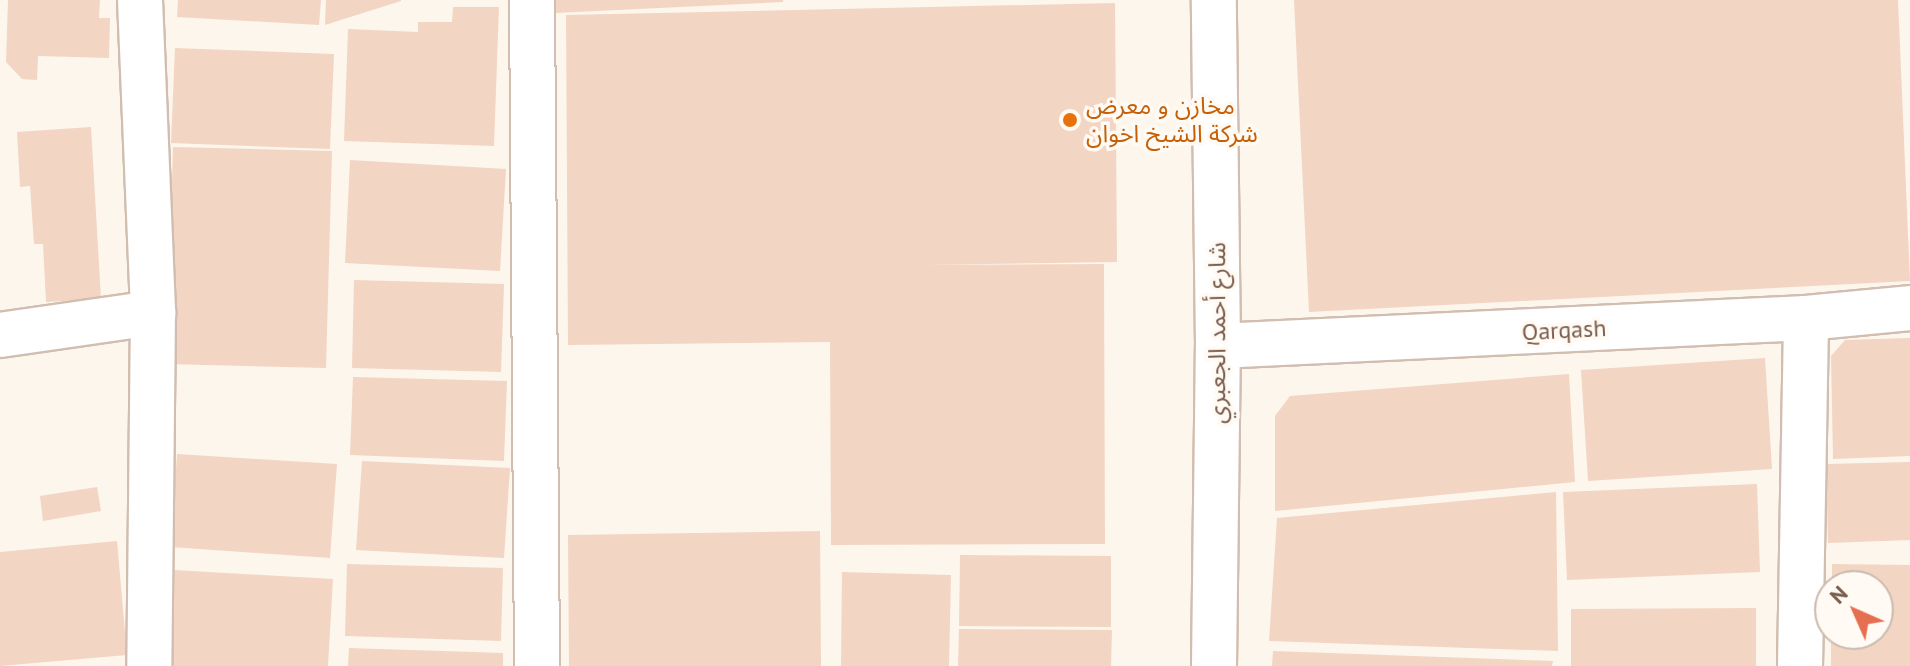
<!DOCTYPE html>
<meta charset="utf-8">
<style>
body{margin:0}
#map{position:relative;width:1910px;height:666px;overflow:hidden;background:#fdf6ec;font-family:"PT Sans","Noto Sans Arabic",sans-serif}
div>[style]{position:absolute}
.building>*{inset:0;background:#f3d5c3}
.roads{filter:drop-shadow(2px 0 #d1beb0) drop-shadow(-2px 0 #d1beb0) drop-shadow(0 2px #d1beb0) drop-shadow(0 -2px #d1beb0)}
.street>*{height:44px;margin:-22px;padding:0 22px;transform-origin:22px;border-radius:22px;background:#fff}
.secondary>*{height:44px;margin:-22px;padding:0 22px;transform-origin:22px;border-radius:22px;background:#fff}
.dots>*{width:22px;height:22px;translate:-50% -50%;box-sizing:border-box;border:4px solid #fffaf3;border-radius:50%}
span{translate:-50% -50%;white-space:nowrap;text-align:center;line-height:1.15;-webkit-text-stroke:7px #fffaf3;paint-order:stroke}
.food-label{font-size:24px;color:#c56008}
.left{translate:0 -50%;text-align:left}
.street-label{font-size:24px;color:#7a5c4d}
.north{position:absolute;left:1814px;top:570px;width:80px;height:80px;box-sizing:border-box;background:#fffaf3;border:2px solid #cabbb1;border-radius:50%;rotate:315deg;font-size:22px;font-weight:700;line-height:32px;text-align:center;color:#7a5c4d}
.north::after{content:'';display:block;margin:auto;width:28px;height:36px;background:#e76f51;clip-path:polygon(50% 0,100% 100%,50% 72%,0 100%)}
</style>
<div id="map">
<div class="building">
<i style="clip-path:polygon(8px 0,100px 0,99px 18px,110px 18px,109px 58px,38px 56px,37px 80px,22px 79px,6px 62px)"></i>
<i style="clip-path:polygon(178px 0,321px 0,319px 25px,177px 17px)"></i>
<i style="clip-path:polygon(326px 0,401px 0,401px 1px,325px 25px)"></i>
<i style="clip-path:polygon(555px 0,783px 0,783px 2px,555px 13px)"></i>
<i style="clip-path:polygon(1294px 0,1898px 0,1910px 281px,1309px 312px)"></i>
<i style="clip-path:polygon(1115px 3px,1117px 262px,923px 265px,1104px 264px,1105px 544px,831px 545px,830px 342px,568px 345px,566px 15px)"></i>
<i style="clip-path:polygon(453px 7px,499px 7px,494px 146px,344px 141px,348px 29px,418px 32px,418px 22px,452px 22px)"></i>
<i style="clip-path:polygon(175px 48px,334px 54px,330px 149px,171px 143px)"></i>
<i style="clip-path:polygon(91px 127px,101px 299px,46px 302px,43px 244px,34px 244px,30px 186px,20px 187px,17px 132px)"></i>
<i style="clip-path:polygon(173px 147px,332px 151px,326px 368px,167px 364px)"></i>
<i style="clip-path:polygon(350px 160px,506px 169px,500px 271px,345px 263px)"></i>
<i style="clip-path:polygon(354px 280px,504px 284px,501px 372px,352px 368px)"></i>
<i style="clip-path:polygon(1910px 338px,1910px 456px,1833px 459px,1831px 356px,1845px 340px)"></i>
<i style="clip-path:polygon(1765px 358px,1772px 469px,1588px 481px,1581px 370px)"></i>
<i style="clip-path:polygon(1569px 374px,1575px 482px,1275px 511px,1275px 416px,1290px 396px)"></i>
<i style="clip-path:polygon(353px 377px,507px 381px,504px 461px,350px 455px)"></i>
<i style="clip-path:polygon(177px 454px,337px 464px,330px 558px,171px 547px)"></i>
<i style="clip-path:polygon(362px 461px,510px 468px,504px 558px,356px 550px)"></i>
<i style="clip-path:polygon(1910px 462px,1910px 540px,1828px 543px,1826px 464px)"></i>
<i style="clip-path:polygon(1757px 484px,1760px 572px,1567px 580px,1563px 492px)"></i>
<i style="clip-path:polygon(97px 487px,101px 511px,43px 521px,40px 496px)"></i>
<i style="clip-path:polygon(1556px 492px,1558px 651px,1269px 641px,1277px 518px)"></i>
<i style="clip-path:polygon(820px 531px,821px 666px,569px 666px,568px 535px)"></i>
<i style="clip-path:polygon(117px 541px,127px 655px,0 666px,0 552px)"></i>
<i style="clip-path:polygon(960px 555px,1111px 556px,1111px 627px,959px 626px)"></i>
<i style="clip-path:polygon(347px 564px,503px 568px,501px 641px,345px 636px)"></i>
<i style="clip-path:polygon(1832px 564px,1910px 565px,1910px 666px,1831px 666px,1831px 634px,1878px 634px,1878px 586px,1832px 586px)"></i>
<i style="clip-path:polygon(174px 570px,333px 579px,328px 666px,168px 666px)"></i>
<i style="clip-path:polygon(842px 572px,951px 575px,949px 666px,841px 666px)"></i>
<i style="clip-path:polygon(1756px 608px,1756px 666px,1571px 666px,1571px 609px)"></i>
<i style="clip-path:polygon(959px 629px,1112px 630px,1111px 666px,958px 666px)"></i>
<i style="clip-path:polygon(349px 648px,503px 653px,503px 666px,348px 666px)"></i>
<i style="clip-path:polygon(1273px 651px,1553px 661px,1552px 666px,1272px 666px)"></i>
</div>
<div class="roads">
<div class="street">
<i style="left:140px;top:0;width:313px;rotate:87.6deg"></i>
<i style="left:153px;top:313px;width:353px;rotate:90.6deg"></i>
<i style="left:532px;top:0;width:666px;rotate:89.57deg"></i>
<i style="left:0;top:335px;width:155px;rotate:-8.2deg"></i>
<i style="left:1218px;top:346px;width:589px;rotate:-2.73deg"></i>
<i style="left:1806px;top:318px;width:104px;rotate:-5.5deg"></i>
<i style="left:1800px;top:666px;width:348px;rotate:-89deg"></i>
</div>
<div class="secondary">
<i style="left:1214px;top:666px;width:320px;rotate:-89.3deg"></i>
<i style="left:1218px;top:346px;width:346px;rotate:-90.7deg"></i>
</div>
</div>
<div class="dots">
<i style="left:1070px;top:120px;background:#e8710a"></i>
</div>
<div class="food-label">
<span class="left" style="left:1086px;top:120px">مخازن و معرض<br>شركة الشيخ اخوان</span>
</div>
<div class="street-label">
<span style="left:1564px;top:330px;rotate:-3deg">Qarqash</span>
<span style="left:1217px;top:333px;rotate:-90deg">شارع أحمد الجعبري</span>
</div>
<div class="north">N</div>
</div>
